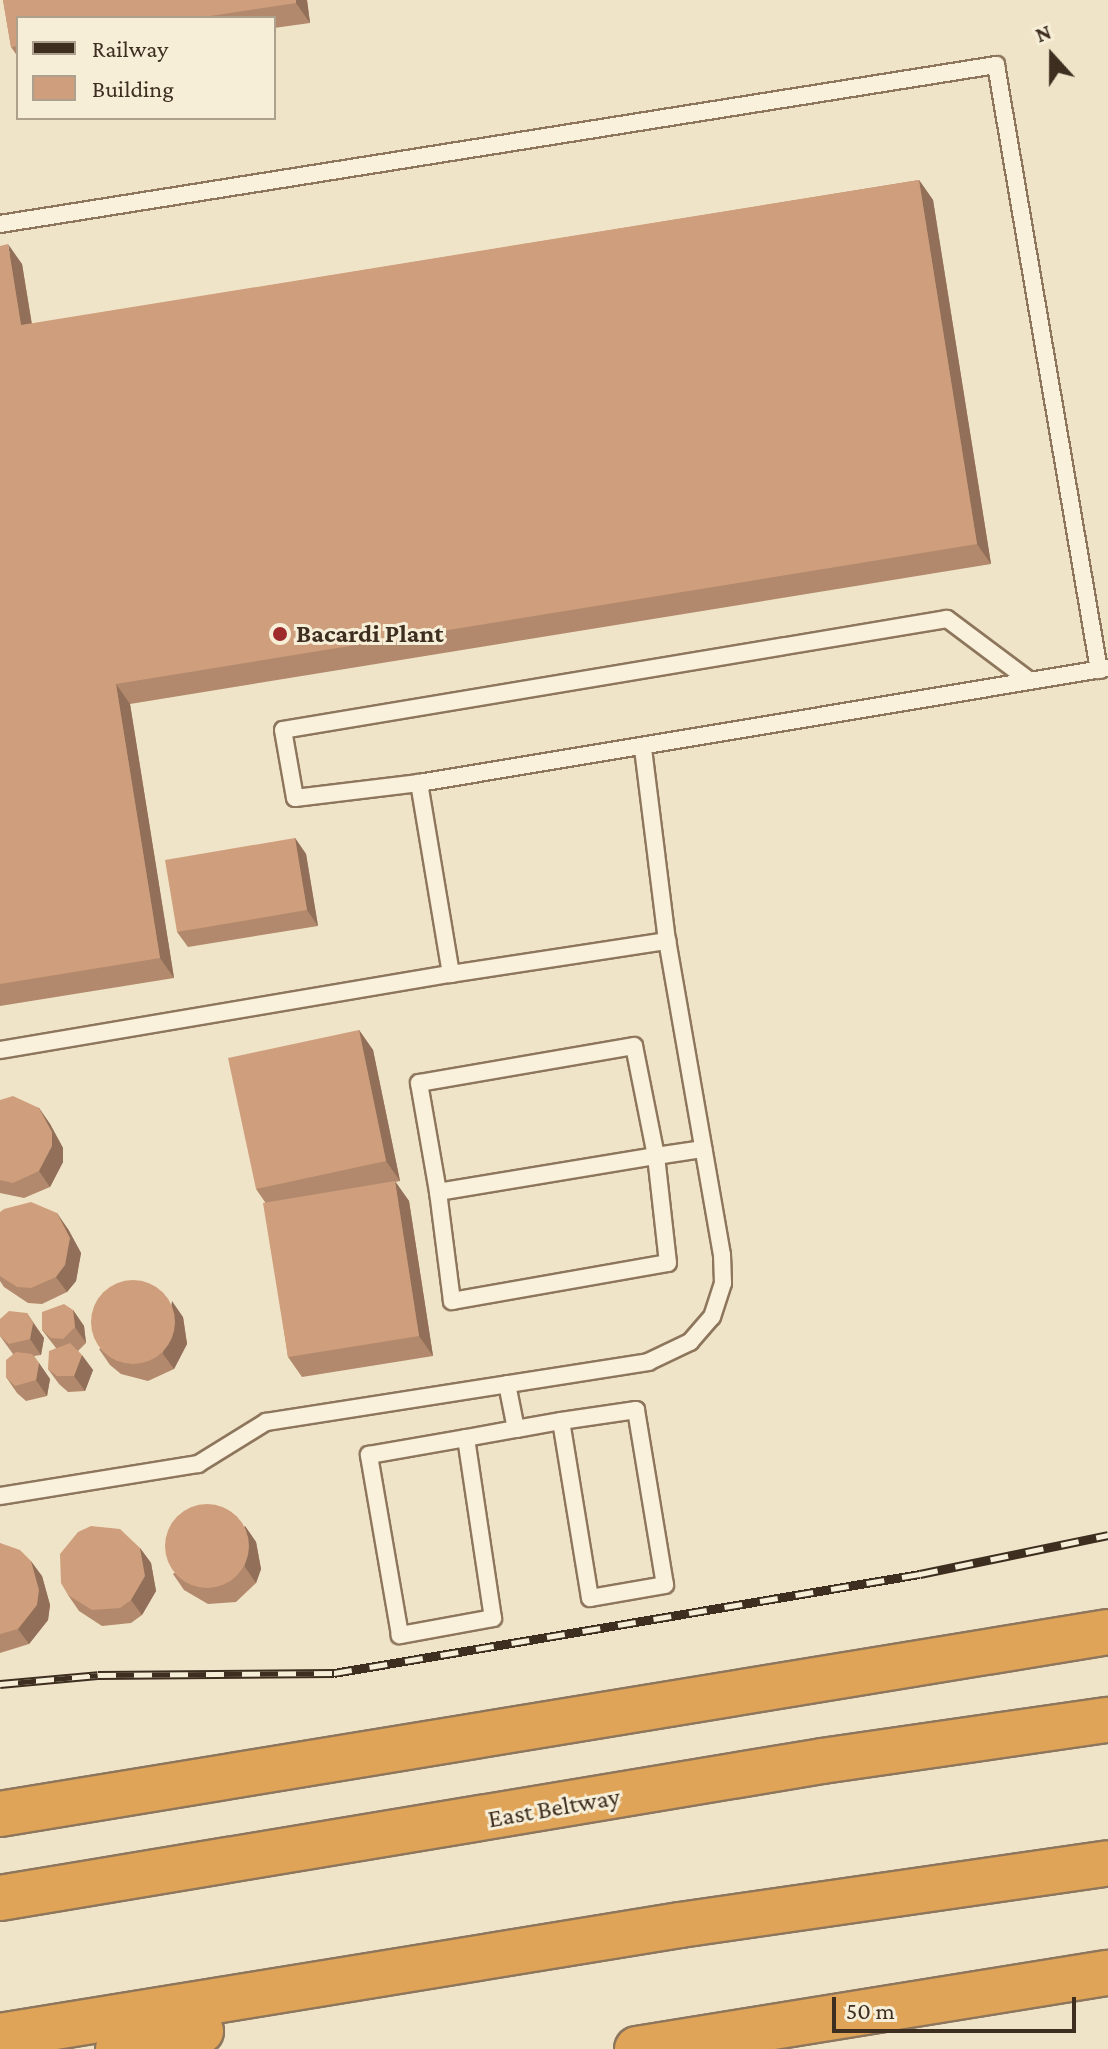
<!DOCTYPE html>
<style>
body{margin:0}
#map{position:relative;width:1108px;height:2049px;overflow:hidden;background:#f0e4c8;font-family:"Crimson Pro",serif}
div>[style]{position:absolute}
.roads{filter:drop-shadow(2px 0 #8d765c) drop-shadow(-2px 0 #8d765c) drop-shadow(0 2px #8d765c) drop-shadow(0 -2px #8d765c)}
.lane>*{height:16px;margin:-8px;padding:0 8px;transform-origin:8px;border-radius:8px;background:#faf1dc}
.highway>*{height:44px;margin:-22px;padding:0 22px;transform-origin:22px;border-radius:22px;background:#e0a458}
.rail>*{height:9px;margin-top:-4.5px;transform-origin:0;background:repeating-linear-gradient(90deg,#f7eed8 0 18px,#3d2e20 0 36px);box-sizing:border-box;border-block:2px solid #3d2e20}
.wall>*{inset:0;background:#b2896c}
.shaded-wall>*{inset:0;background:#916f58}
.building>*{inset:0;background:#cf9f7d}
.round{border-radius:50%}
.dots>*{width:22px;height:22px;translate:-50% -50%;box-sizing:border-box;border:4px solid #f7eed8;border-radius:50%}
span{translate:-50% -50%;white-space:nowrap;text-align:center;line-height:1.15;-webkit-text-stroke:6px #f7eed8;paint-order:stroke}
.poi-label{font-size:26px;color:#3d2e20;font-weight:700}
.left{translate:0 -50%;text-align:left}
.street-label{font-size:26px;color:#3d2e20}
.legend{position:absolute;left:16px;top:16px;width:260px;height:104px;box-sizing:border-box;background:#f7eed8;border:2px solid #ada18e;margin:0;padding:10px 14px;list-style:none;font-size:24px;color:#3d2e20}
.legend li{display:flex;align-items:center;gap:16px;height:40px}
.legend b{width:40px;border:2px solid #ada18e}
.north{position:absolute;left:1012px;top:16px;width:80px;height:80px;-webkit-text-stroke:6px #f7eed8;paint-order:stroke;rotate:339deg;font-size:22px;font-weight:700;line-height:32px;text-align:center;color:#3d2e20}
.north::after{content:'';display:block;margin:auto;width:28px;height:36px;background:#3d2e20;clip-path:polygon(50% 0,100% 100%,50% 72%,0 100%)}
.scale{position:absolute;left:832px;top:1997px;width:244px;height:36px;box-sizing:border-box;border:4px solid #3d2e20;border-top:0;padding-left:10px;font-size:24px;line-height:28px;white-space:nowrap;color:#3d2e20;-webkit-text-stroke:6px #f7eed8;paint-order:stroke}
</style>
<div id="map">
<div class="roads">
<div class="lane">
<i style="left:0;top:224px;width:1009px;rotate:-9.07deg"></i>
<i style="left:996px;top:65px;width:614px;rotate:80.34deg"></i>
<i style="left:1030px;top:681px;width:104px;rotate:-143.2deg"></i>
<i style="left:947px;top:619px;width:673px;rotate:170.51deg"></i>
<i style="left:283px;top:730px;width:69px;rotate:80deg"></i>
<i style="left:295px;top:798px;width:125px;rotate:-6.9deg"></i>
<i style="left:419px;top:783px;width:699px;rotate:-9.48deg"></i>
<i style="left:451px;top:974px;width:219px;rotate:-8.7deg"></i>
<i style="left:0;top:1050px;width:457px;rotate:-9.6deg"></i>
<i style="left:451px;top:974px;width:194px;rotate:-99.5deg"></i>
<i style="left:438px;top:1192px;width:110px;rotate:82.7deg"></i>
<i style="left:452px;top:1301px;width:219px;rotate:-10deg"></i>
<i style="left:668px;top:1263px;width:108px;rotate:-96.4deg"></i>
<i style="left:656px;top:1156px;width:112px;rotate:-101.3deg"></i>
<i style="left:634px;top:1046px;width:218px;rotate:170.2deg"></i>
<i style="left:419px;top:1083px;width:111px;rotate:80.1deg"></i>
<i style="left:438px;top:1192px;width:221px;rotate:-9.4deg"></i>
<i style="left:656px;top:1156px;width:48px;rotate:-8.5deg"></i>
<i style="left:507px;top:1384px;width:46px;rotate:78.7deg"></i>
<i style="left:516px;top:1429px;width:46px;rotate:-10.1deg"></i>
<i style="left:636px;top:1410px;width:177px;rotate:80.6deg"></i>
<i style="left:665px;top:1585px;width:76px;rotate:170.2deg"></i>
<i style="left:590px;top:1598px;width:179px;rotate:-99.3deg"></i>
<i style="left:561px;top:1421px;width:76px;rotate:-8.3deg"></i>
<i style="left:466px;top:1438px;width:182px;rotate:81.5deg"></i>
<i style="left:493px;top:1618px;width:95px;rotate:169.6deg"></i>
<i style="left:400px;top:1635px;width:183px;rotate:-99.8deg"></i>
<i style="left:369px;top:1455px;width:98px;rotate:-9.9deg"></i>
<i style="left:466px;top:1438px;width:51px;rotate:-10.2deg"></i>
<i style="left:0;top:1496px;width:201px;rotate:-9.2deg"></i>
<i style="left:198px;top:1464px;width:80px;rotate:-31.7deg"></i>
<i style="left:266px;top:1422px;width:387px;rotate:-8.9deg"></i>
<i style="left:648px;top:1362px;width:47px;rotate:-25.5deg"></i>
<i style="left:690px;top:1342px;width:33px;rotate:-49deg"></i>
<i style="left:712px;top:1317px;width:36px;rotate:-72deg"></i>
<i style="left:723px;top:1283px;width:28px;rotate:-92deg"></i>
<i style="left:722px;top:1255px;width:319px;rotate:-99.9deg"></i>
<i style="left:667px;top:941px;width:195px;rotate:-97.1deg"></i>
</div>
<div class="highway">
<i style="left:0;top:1814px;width:1123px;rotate:-9.33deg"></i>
<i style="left:0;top:1898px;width:833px;rotate:-9.46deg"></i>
<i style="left:822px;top:1761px;width:289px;rotate:-8.2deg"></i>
<i style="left:0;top:2036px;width:689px;rotate:-9.27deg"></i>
<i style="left:680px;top:1925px;width:432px;rotate:-8.2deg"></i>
<i style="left:118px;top:2049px;width:85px;rotate:-12.2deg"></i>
<i style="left:637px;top:2049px;width:477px;rotate:-9.2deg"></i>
</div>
</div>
<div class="rail">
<i style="left:0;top:1684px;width:98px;rotate:-5.2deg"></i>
<i style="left:98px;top:1675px;width:236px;rotate:-0.5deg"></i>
<i style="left:334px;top:1673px;width:594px;rotate:-9.59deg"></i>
<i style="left:920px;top:1574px;width:192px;rotate:-11.7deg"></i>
</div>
<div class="wall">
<i style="clip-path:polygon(3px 0,307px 0,310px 23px,274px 28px,274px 18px,18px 18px,18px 57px,11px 47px)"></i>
<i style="clip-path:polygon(919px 180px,933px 200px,991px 564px,130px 704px,174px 978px,0 1006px,0 246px,22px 264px,32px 324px)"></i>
<i style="clip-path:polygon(295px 838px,306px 854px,318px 926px,188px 947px,177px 932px)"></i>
<i style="clip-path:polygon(359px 1030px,373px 1050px,400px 1181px,395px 1182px,409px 1201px,433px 1356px,302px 1377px,288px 1357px,265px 1202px,256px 1189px)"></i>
<i style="clip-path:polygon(0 1100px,39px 1108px,50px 1124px,63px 1148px,63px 1162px,50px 1187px,24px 1198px,0 1193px)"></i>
<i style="clip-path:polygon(0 1212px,68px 1229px,81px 1253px,76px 1281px,67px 1292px,42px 1304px,28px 1303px,4px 1287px,0 1281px)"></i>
<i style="clip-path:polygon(73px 1310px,84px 1326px,86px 1343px,78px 1351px,93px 1370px,85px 1391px,68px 1392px,59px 1384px,48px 1369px,56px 1348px,42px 1330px)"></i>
<i style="clip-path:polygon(27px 1313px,44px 1338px,41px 1355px,34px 1356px,50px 1379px,47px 1396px,26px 1401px,17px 1393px,6px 1377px,13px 1354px,0 1336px)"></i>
<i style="clip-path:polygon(183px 1317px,187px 1344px,174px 1369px,148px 1381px,121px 1374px,110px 1365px,99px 1349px)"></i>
<i style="clip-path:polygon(245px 1526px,256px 1542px,261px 1569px,256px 1583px,236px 1602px,208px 1604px,184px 1590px,173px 1574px)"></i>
<i style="clip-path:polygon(0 1543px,42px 1576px,50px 1605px,48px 1620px,29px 1644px,0 1653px)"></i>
<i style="clip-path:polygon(140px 1548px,151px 1563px,156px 1591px,142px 1615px,131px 1623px,102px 1626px,79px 1611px,68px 1595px)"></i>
</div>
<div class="shaded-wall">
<i style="clip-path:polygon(296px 0,307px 0,310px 23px,296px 3px)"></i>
<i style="clip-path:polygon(919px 180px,933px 200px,991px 564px,977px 544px)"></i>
<i style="clip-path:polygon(8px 244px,22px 264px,35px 345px,21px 325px)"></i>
<i style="clip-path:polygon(116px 684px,130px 704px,174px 978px,160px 958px)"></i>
<i style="clip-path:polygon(295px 838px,306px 854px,318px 926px,307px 910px)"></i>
<i style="clip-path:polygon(359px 1030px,373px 1050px,400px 1181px,386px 1161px)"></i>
<i style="clip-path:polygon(39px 1108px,50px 1124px,63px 1148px,63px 1162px,50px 1187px,39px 1171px)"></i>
<i style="clip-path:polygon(395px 1181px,409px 1201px,433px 1356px,419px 1336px)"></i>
<i style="clip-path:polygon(57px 1213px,68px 1229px,81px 1253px,76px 1281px,67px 1292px,56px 1277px)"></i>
<i style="clip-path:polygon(172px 1301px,183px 1317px,187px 1344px,174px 1369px,163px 1354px)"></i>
<i style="clip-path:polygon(73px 1310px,84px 1326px,86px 1343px,75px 1327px)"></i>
<i style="clip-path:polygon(33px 1323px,44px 1338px,41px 1355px,30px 1339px)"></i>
<i style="clip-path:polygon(82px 1355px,93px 1370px,85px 1391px,74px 1376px)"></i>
<i style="clip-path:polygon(39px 1363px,50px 1379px,47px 1396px,36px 1380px)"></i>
<i style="clip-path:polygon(245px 1526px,256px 1542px,261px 1569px,256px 1583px,245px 1567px)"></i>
<i style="clip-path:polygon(140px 1548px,151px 1563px,156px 1591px,142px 1615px,131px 1600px)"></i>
<i style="clip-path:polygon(31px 1561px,42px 1576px,50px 1605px,48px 1620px,29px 1644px,18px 1629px)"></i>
</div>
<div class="building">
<i style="clip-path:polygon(3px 0,296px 0,296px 3px,197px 18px,18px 18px,18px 46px,11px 47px)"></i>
<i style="clip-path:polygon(919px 180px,977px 544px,116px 684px,160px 958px,0 984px,0 246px,8px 244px,21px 325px)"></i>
<i style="clip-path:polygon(295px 838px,307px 910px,177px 932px,165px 860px)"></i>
<i style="clip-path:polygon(359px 1030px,386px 1161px,256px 1189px,228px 1058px)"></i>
<i style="clip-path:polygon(13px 1096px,39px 1108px,52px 1132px,52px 1146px,39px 1171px,13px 1183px,0 1180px,0 1100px)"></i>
<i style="clip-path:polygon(395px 1181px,419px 1336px,288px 1357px,263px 1203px)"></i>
<i style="clip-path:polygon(31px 1202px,57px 1213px,70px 1238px,65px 1265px,56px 1277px,31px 1288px,17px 1287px,0 1276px,0 1212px,4px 1209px)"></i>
<i class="round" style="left:91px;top:1280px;width:84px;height:84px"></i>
<i style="clip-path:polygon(64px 1304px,73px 1310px,75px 1327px,63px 1339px,51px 1338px,42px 1330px,42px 1312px)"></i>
<i style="clip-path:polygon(9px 1311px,27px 1313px,33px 1323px,30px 1339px,9px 1344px,0 1336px,0 1319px)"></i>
<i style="clip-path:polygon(70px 1343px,82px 1355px,74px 1376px,57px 1376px,48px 1369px,49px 1351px)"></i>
<i style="clip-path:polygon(16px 1352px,32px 1354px,39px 1363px,36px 1380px,15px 1386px,6px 1377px,6px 1360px)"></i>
<i class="round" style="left:165px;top:1504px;width:84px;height:84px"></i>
<i style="clip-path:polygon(91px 1526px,120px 1529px,140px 1548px,145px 1576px,131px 1600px,120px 1608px,92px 1610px,68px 1595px,61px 1583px,60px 1554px,78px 1532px)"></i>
<i style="clip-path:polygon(0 1543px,20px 1550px,31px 1561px,39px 1590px,37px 1605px,18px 1629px,0 1634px)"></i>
</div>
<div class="dots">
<i style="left:280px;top:634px;background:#9e2a2b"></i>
</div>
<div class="poi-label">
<span class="left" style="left:296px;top:634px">Bacardi Plant</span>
</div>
<div class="street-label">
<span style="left:554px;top:1808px;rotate:-10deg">East Beltway</span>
</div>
<ul class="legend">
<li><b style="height:10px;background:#3d2e20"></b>Railway</li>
<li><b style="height:22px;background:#cf9f7d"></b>Building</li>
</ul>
<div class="north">N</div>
<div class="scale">50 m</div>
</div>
